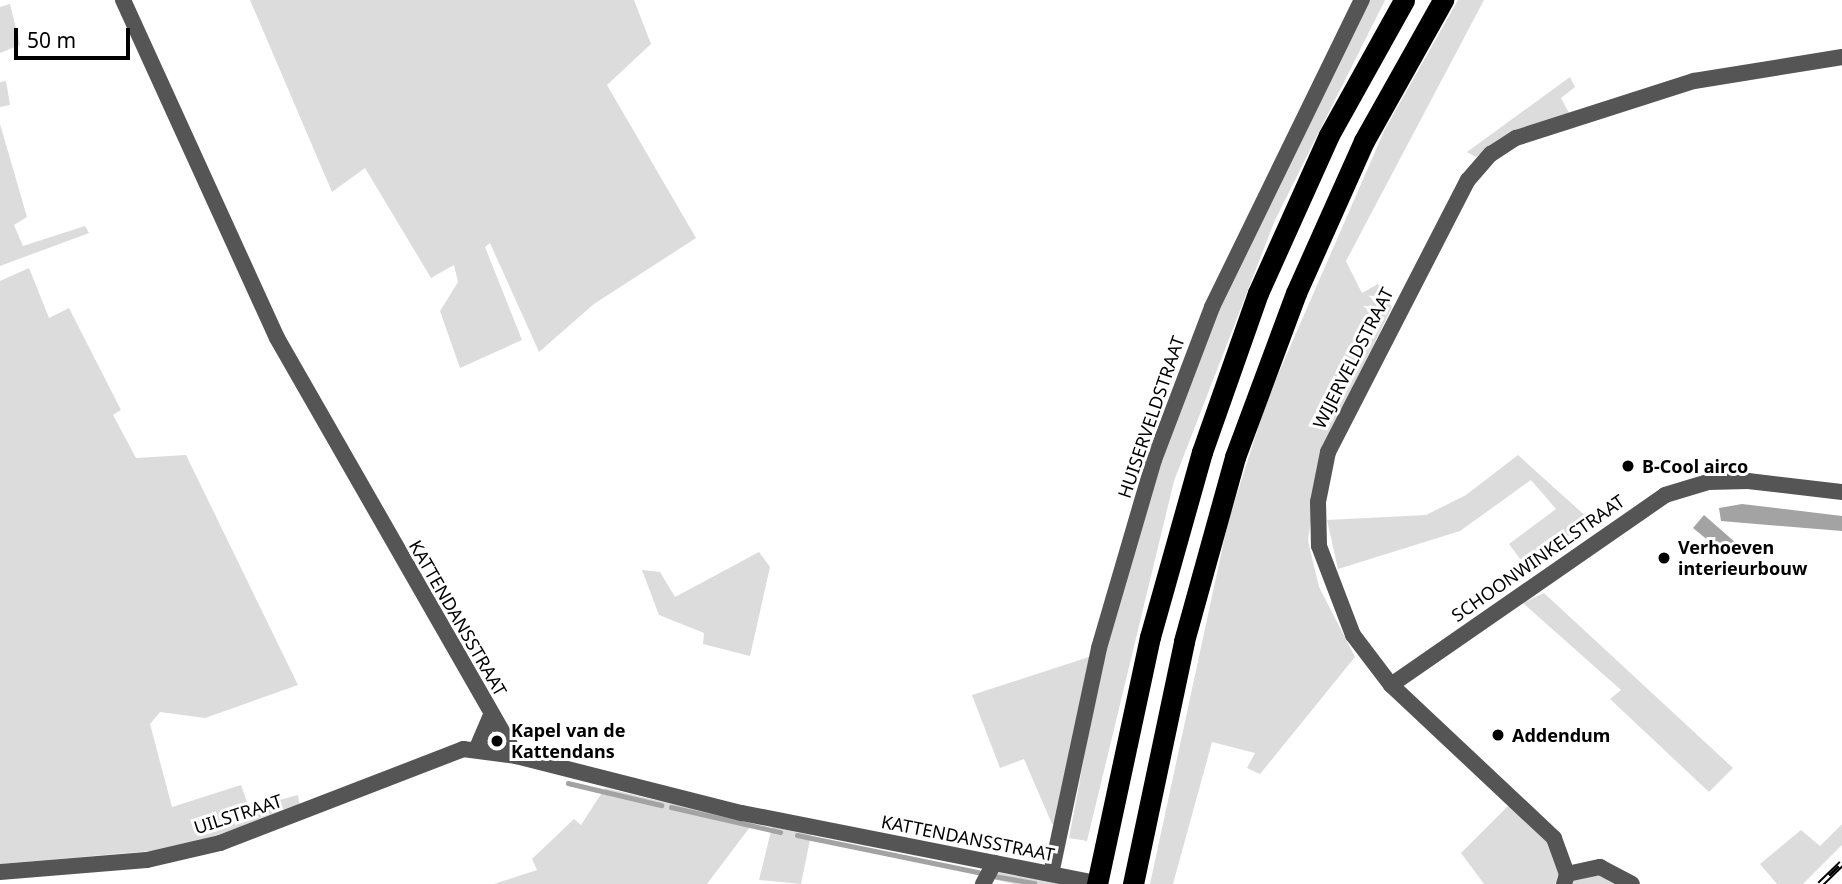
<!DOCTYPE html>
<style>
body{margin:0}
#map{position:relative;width:1842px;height:884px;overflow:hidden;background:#fff;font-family:"Noto Sans",sans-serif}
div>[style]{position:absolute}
.green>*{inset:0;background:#dcdcdc}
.water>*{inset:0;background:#a3a3a3}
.stream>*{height:4.5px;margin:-2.25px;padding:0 2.25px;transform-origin:2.25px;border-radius:2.25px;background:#a3a3a3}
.minor>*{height:16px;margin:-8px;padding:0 8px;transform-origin:8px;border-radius:8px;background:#555}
.highway>*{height:21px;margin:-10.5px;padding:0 10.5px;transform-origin:10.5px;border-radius:10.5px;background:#000}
.rail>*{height:7px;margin-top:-3.5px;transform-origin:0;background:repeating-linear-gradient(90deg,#fff 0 13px,#000 0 26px);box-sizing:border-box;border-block:2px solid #000}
.dots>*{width:19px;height:19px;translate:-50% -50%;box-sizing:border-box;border:4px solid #fff;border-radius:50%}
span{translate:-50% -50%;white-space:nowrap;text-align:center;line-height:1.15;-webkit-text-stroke:6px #fff;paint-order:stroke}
.street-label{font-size:18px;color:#000}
.poi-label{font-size:18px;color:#000;font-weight:700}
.left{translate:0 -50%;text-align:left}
.scale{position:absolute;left:14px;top:28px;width:116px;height:32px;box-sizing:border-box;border:4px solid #000;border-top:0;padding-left:9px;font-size:21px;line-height:24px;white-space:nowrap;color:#000;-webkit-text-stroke:5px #fff;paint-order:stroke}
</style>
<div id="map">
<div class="green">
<i style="clip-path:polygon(250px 0,634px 0,651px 44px,607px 85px,696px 238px,594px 304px,539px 352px,490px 243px,485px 247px,522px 340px,460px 368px,440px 311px,458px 282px,454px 265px,431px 278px,365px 168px,332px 192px)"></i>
<i style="clip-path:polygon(1369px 0,1385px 0,1275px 220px,1174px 481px,1087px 841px,1069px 838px,1104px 652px,1157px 462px,1218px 305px)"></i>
<i style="clip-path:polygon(1458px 0,1484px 0,1346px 261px,1362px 293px,1378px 284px,1392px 307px,1319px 457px,1308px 541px,1319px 587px,1355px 657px,1260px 774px,1247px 768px,1255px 753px,1212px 742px,1173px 884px,1150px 884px,1228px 522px,1267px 400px,1385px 129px)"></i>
<i style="clip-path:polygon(10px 4px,20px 45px,0 53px,0 7px)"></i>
<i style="clip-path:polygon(1570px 77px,1575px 87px,1561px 98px,1569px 113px,1499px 139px,1476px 157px,1467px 152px)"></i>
<i style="clip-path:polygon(6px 81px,10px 105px,0 107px,0 82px)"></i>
<i style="clip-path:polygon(0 124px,27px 217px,14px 225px,23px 246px,85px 226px,89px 233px,0 266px)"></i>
<i style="clip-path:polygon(29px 268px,49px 318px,69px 308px,121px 410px,113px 415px,136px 458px,186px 455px,298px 685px,205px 718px,160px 712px,150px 724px,172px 807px,241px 785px,249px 808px,298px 795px,300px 808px,174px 849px,0 864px,0 281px)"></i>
<i style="clip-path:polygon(1518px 455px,1590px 520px,1526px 567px,1509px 544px,1556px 509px,1531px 480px,1460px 531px,1338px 569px,1327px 520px,1426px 515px,1466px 495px)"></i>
<i style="clip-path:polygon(759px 552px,770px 567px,750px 656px,703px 644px,704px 633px,659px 615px,642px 570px,660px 572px,675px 597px)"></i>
<i style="clip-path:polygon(1544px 593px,1733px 768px,1709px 792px,1610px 699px,1621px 690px,1523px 603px)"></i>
<i style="clip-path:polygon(1092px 656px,1063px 822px,1052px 824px,1024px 759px,1000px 768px,972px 695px)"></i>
<i style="clip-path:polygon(605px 788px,753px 823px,707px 884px,494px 884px,537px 870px,532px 859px,574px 819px,581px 825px)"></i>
<i style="clip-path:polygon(1509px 805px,1548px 841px,1559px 872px,1555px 884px,1484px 884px,1461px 853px)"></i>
<i style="clip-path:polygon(1842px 824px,1842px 845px,1803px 884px,1777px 884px,1760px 864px,1801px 830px,1820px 846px)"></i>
<i style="clip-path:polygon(772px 827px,811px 835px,801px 884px,759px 880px)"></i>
<i style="clip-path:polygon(997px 870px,1076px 884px,1015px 884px,992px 879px)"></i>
<i style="clip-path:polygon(1604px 873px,1621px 884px,1570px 884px,1572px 879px)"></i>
</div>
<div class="water">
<i style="clip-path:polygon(1742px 504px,1842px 516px,1842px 531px,1721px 521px,1719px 508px)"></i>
<i style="clip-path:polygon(1704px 515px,1736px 543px,1726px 555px,1693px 528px)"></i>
</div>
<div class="stream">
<i style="left:568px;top:783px;width:96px;rotate:13.3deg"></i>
<i style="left:671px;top:807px;width:112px;rotate:12.9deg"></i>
<i style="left:797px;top:835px;width:185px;rotate:11.6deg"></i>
<i style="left:994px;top:876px;width:41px;rotate:9.9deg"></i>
</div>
<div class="minor">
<i style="left:123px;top:0;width:371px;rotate:65.5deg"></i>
<i style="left:277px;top:338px;width:482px;rotate:60.2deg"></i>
<i style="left:516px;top:756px;width:233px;rotate:14.2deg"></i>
<i style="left:742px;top:813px;width:365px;rotate:11.2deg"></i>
<i style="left:1391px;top:685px;width:333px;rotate:-34.7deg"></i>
<i style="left:1665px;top:495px;width:45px;rotate:-16.8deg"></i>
<i style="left:1708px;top:482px;width:40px;rotate:-1.4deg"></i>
<i style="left:1748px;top:481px;width:95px;rotate:6.7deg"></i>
<i style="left:477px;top:748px;width:33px;rotate:-67deg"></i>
<i style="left:0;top:872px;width:147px;rotate:-4.7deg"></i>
<i style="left:147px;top:860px;width:75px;rotate:-13.1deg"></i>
<i style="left:220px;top:843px;width:261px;rotate:-21.1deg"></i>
<i style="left:463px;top:749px;width:53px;rotate:7.5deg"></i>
<i style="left:1051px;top:874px;width:231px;rotate:-78deg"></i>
<i style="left:1099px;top:648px;width:196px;rotate:-73.7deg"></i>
<i style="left:1154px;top:460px;width:164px;rotate:-69.2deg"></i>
<i style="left:1212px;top:307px;width:342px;rotate:-64deg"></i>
<i style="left:1567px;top:874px;width:34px;rotate:-12deg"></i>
<i style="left:1600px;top:867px;width:36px;rotate:28deg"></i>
<i style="left:983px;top:884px;width:24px;rotate:-62deg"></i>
<i style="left:1564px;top:884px;width:10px;rotate:-73deg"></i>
<i style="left:1567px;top:874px;width:38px;rotate:-110deg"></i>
<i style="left:1554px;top:838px;width:224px;rotate:-136.8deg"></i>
<i style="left:1391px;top:685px;width:63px;rotate:-127.2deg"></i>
<i style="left:1353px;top:635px;width:95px;rotate:-110.9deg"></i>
<i style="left:1319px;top:546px;width:44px;rotate:-91.3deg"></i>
<i style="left:1318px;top:502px;width:51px;rotate:-78.7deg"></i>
<i style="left:1328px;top:452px;width:306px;rotate:-62.8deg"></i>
<i style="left:1468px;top:180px;width:35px;rotate:-49deg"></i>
<i style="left:1491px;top:154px;width:30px;rotate:-33deg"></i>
<i style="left:1516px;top:138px;width:187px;rotate:-17.8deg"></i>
<i style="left:1694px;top:81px;width:150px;rotate:-9.2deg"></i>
</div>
<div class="highway">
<i style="left:1097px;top:884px;width:253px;rotate:-77.9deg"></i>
<i style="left:1150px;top:637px;width:192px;rotate:-74.3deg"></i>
<i style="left:1202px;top:452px;width:169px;rotate:-70.6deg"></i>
<i style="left:1258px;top:293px;width:173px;rotate:-65.8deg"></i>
<i style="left:1329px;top:135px;width:154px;rotate:-60.9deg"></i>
<i style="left:1133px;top:884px;width:248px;rotate:-78.1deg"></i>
<i style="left:1184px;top:641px;width:191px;rotate:-74.5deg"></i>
<i style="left:1235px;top:457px;width:175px;rotate:-69.6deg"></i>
<i style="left:1296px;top:293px;width:167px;rotate:-65.9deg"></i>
<i style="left:1364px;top:141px;width:162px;rotate:-60.7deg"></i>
</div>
<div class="rail">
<i style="left:1820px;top:884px;width:30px;rotate:-44deg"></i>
</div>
<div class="dots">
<i style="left:1628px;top:466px;background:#000"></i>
<i style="left:1664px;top:558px;background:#000"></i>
<i style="left:1498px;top:735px;background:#000"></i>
<i style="left:497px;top:741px;background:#000"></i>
</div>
<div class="street-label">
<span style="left:1353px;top:358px;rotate:-63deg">WIJERVELDSTRAAT</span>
<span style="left:1151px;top:417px;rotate:-71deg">HUISERVELDSTRAAT</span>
<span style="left:1538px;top:558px;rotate:-35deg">SCHOONWINKELSTRAAT</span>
<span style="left:458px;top:618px;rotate:60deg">KATTENDANSSTRAAT</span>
<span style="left:238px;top:814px;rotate:-18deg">UILSTRAAT</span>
<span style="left:968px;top:838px;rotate:11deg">KATTENDANSSTRAAT</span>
</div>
<div class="poi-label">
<span class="left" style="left:1642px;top:466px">B-Cool airco</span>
<span class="left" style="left:1678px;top:558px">Verhoeven<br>interieurbouw</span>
<span class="left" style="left:511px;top:741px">Kapel van de<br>Kattendans</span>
<span class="left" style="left:1512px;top:735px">Addendum</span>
</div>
<div class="scale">50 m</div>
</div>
